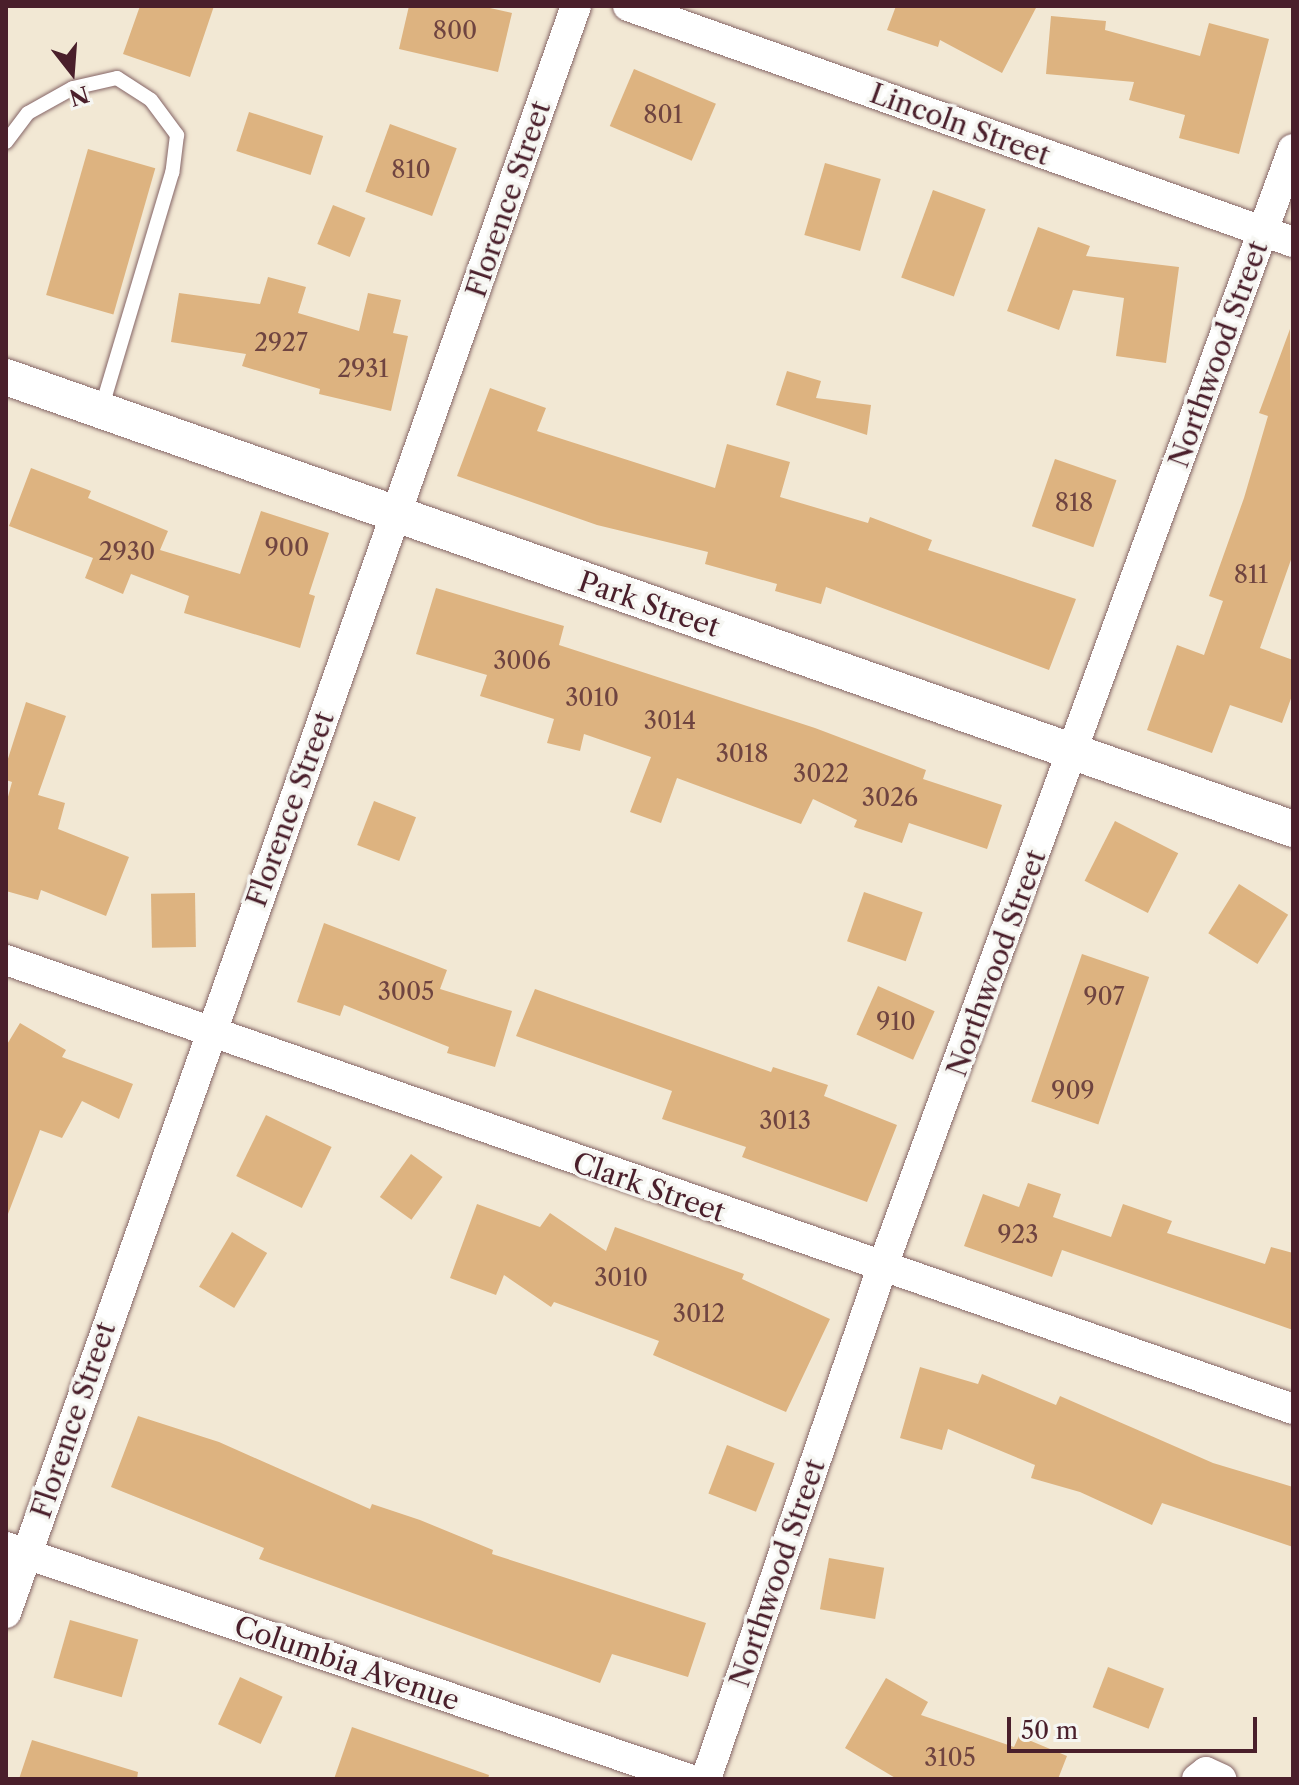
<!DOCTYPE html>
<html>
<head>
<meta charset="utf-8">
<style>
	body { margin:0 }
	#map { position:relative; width:1299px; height:1785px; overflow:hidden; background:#f2e8d4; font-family:"Libre Caslon Text",serif }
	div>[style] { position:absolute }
	.building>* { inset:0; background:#ddb380; transform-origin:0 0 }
	.roads { filter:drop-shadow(0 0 2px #856566) drop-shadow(0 0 2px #856566) }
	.service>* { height:14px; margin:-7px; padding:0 7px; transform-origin:7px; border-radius:7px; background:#fff }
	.minor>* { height:30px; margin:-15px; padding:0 15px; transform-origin:15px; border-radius:15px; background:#fff }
	.tertiary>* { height:36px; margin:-18px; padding:0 18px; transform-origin:18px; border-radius:18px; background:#fff }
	span { translate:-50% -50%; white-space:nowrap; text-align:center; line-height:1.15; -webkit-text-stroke:7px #f6f6f2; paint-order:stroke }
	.number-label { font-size:24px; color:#6f4440 }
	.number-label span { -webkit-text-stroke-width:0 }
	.street-label { font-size:28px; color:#4a1f2b }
	.frame { position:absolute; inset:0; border:8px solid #4a1f2b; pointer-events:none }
	.north { position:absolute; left:32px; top:32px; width:80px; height:80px; -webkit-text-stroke:6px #f6f6f2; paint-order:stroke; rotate:163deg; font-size:22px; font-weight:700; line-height:32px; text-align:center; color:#4a1f2b }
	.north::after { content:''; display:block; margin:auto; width:28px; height:36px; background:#4a1f2b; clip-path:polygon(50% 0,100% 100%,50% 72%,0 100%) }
	.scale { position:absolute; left:1007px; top:1717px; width:250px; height:36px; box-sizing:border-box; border:4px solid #4a1f2b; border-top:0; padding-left:10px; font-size:24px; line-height:28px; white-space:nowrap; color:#4a1f2b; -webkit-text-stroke:6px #f6f6f2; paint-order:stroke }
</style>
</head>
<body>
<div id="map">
	<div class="building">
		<i style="clip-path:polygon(140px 6px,214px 6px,190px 77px,123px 54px)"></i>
		<i style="clip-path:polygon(409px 6px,481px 6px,512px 13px,498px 72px,399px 49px)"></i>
		<i style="clip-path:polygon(896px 6px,1037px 6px,1002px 73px,940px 40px,938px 47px,887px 30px)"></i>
		<i style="clip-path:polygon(1051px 16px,1106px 21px,1105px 30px,1200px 56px,1209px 23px,1269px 39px,1239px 154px,1179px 138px,1185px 115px,1129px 100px,1134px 82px,1046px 74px)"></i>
		<i style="left:634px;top:69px;width:89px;height:62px;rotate:23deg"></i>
		<i style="left:249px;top:112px;width:78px;height:41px;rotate:18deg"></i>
		<i style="left:390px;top:124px;width:71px;height:72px;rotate:20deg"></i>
		<i style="left:88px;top:149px;width:70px;height:152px;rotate:16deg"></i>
		<i style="left:825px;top:163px;width:58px;height:75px;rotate:16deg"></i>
		<i style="left:933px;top:190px;width:56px;height:93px;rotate:20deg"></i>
		<i style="left:333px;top:205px;width:35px;height:42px;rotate:22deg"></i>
		<i style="clip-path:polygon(1038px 227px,1090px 246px,1086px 256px,1179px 267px,1166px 363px,1116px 356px,1124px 298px,1073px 290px,1059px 330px,1007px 311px)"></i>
		<i style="clip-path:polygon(268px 277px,306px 287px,298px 313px,359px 331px,368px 293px,401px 300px,393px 333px,408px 336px,391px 411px,319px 394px,320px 389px,242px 366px,246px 354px,171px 342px,179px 293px,260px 304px)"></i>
		<i style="clip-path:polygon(1290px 329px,1293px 554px,1260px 648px,1293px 660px,1293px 693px,1282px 723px,1230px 705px,1212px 753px,1147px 730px,1177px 645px,1204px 655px,1223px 601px,1209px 596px,1244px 498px,1268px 416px,1259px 413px)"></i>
		<i style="clip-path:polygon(787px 371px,821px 381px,816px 398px,871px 405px,867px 435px,776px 405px)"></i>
		<i style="clip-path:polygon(490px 388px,546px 408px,537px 431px,715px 488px,727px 444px,790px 462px,780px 497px,868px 523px,870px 517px,932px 540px,928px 550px,1076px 599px,1049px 670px,826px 587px,821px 604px,775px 591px,777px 584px,705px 564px,708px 552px,597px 525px,457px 476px)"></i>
		<i style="left:1055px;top:459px;width:65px;height:71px;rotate:19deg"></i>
		<i style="clip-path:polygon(31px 468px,91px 491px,88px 498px,168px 531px,160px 550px,240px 574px,261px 511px,329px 533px,309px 594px,315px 596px,300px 648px,184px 613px,189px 596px,131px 574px,123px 594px,85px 578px,93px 558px,9px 526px)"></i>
		<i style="clip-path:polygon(436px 588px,564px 626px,559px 645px,815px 728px,926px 770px,923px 779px,1002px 805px,987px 849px,909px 823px,902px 843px,854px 827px,857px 820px,813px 799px,801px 824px,677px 778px,661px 823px,630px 812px,651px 757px,584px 734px,580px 751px,547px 743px,554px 719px,480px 696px,487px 675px,416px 654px)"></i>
		<i style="clip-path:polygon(26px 702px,66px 716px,38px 795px,65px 803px,58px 829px,129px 857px,106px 916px,41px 890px,38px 900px,6px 891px,6px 804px,12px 782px,6px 780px,6px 765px)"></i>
		<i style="left:374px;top:801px;width:45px;height:47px;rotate:21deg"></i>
		<i style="left:1115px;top:821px;width:71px;height:67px;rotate:27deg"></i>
		<i style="left:1239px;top:884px;width:58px;height:58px;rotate:32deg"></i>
		<i style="left:864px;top:892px;width:62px;height:52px;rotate:19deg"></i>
		<i style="left:195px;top:893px;width:54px;height:44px;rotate:89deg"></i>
		<i style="clip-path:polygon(324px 923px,447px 970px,440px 989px,512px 1011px,495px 1067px,447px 1053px,449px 1047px,344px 1005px,340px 1016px,297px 1002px)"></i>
		<i style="left:1082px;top:954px;width:71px;height:156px;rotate:19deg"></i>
		<i style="left:878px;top:986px;width:62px;height:53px;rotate:24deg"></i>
		<i style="clip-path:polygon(535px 989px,771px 1072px,773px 1067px,828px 1085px,824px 1096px,897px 1125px,867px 1202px,742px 1157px,746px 1147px,662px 1119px,672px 1091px,516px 1036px)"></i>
		<i style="clip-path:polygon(20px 1023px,66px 1050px,62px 1057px,133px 1084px,119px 1119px,82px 1101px,62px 1138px,40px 1130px,8px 1214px,6px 1046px)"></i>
		<i style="left:266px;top:1115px;width:73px;height:68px;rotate:26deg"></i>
		<i style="left:411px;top:1154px;width:39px;height:53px;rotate:36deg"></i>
		<i style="clip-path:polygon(1028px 1183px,1061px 1194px,1053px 1217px,1111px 1237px,1123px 1204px,1172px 1221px,1167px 1233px,1265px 1264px,1271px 1247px,1293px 1253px,1293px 1330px,1062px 1250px,1052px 1277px,964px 1246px,983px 1194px,1019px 1207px)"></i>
		<i style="clip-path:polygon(477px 1204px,540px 1227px,550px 1213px,606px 1251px,615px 1227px,744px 1274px,742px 1279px,830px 1319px,786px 1412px,653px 1355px,659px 1341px,554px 1302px,551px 1307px,504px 1275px,496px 1295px,450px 1278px)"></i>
		<i style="left:232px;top:1232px;width:41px;height:64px;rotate:31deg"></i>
		<i style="clip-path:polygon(920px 1367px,978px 1384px,982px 1374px,1056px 1405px,1060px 1396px,1213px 1463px,1293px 1487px,1293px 1547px,1162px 1503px,1152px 1525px,1080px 1492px,1031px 1478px,1035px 1465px,948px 1429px,942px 1450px,900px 1438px)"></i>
		<i style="clip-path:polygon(138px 1416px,219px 1442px,370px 1509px,372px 1504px,420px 1520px,493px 1550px,492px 1554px,706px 1623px,688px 1677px,612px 1654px,600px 1683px,259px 1559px,264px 1548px,111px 1487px)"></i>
		<i style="left:727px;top:1445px;width:51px;height:52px;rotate:21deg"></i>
		<i style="left:829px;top:1558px;width:56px;height:52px;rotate:10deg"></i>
		<i style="left:70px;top:1620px;width:71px;height:60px;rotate:16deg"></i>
		<i style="left:1108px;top:1667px;width:60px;height:43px;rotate:21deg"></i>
		<i style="left:240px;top:1677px;width:47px;height:52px;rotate:25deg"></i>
		<i style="clip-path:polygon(886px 1678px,928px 1702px,921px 1715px,1014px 1747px,1019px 1736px,1067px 1756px,1058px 1779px,897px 1779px,845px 1748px)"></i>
		<i style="clip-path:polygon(352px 1727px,489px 1775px,488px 1779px,334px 1779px)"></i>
		<i style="clip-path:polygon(32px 1740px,138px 1772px,137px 1779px,19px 1779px)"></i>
	</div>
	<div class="roads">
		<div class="service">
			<i style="left:6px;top:142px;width:36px;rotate:-53deg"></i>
			<i style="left:28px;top:113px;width:51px;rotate:-29.1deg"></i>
			<i style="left:73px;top:88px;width:45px;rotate:-12.8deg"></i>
			<i style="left:117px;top:78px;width:40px;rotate:32.9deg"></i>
			<i style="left:151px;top:100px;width:44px;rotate:53.4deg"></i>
			<i style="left:177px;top:135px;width:38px;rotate:97deg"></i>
			<i style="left:172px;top:173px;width:247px;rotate:106.7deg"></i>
		</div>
		<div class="minor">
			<i style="left:628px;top:6px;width:706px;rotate:19.54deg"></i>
			<i style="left:6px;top:960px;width:1363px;rotate:19.23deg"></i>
			<i style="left:6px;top:1547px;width:721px;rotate:18.76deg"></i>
			<i style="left:6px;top:1613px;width:1705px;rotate:-70.47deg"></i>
			<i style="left:706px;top:1779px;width:540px;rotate:-71deg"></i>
			<i style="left:882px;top:1268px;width:1192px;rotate:-69.83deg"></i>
			<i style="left:1197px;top:1779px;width:11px;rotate:-38deg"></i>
			<i style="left:1206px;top:1772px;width:17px;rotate:25deg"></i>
		</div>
		<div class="tertiary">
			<i style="left:6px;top:377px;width:1364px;rotate:19.35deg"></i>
		</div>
	</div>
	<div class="number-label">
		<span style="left:455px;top:31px">800</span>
		<span style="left:663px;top:115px">801</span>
		<span style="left:411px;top:170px">810</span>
		<span style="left:281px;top:343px">2927</span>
		<span style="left:363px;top:369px">2931</span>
		<span style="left:1074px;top:503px">818</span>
		<span style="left:287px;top:548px">900</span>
		<span style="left:127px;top:552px">2930</span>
		<span style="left:1251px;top:575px">811</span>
		<span style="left:522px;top:661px">3006</span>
		<span style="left:592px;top:698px">3010</span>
		<span style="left:670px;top:721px">3014</span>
		<span style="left:742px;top:754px">3018</span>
		<span style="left:821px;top:774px">3022</span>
		<span style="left:890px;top:798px">3026</span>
		<span style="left:406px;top:992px">3005</span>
		<span style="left:1104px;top:997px">907</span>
		<span style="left:896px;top:1022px">910</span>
		<span style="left:1073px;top:1091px">909</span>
		<span style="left:785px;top:1121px">3013</span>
		<span style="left:1018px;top:1235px">923</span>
		<span style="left:621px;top:1278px">3010</span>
		<span style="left:699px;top:1314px">3012</span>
		<span style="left:950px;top:1758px">3105</span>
	</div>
	<div class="street-label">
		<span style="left:960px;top:124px;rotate:20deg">Lincoln Street</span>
		<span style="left:508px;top:199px;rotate:-71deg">Florence Street</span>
		<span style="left:1218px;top:354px;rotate:-70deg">Northwood Street</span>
		<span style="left:649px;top:604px;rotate:19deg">Park Street</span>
		<span style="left:290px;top:809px;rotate:-70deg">Florence Street</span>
		<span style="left:996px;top:963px;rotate:-70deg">Northwood Street</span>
		<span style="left:649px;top:1187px;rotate:19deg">Clark Street</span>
		<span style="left:73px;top:1420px;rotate:-71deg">Florence Street</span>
		<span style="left:777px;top:1573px;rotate:-71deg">Northwood Street</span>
		<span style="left:347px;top:1663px;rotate:19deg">Columbia Avenue</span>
	</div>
	<div class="frame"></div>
	<div class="north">N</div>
	<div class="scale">50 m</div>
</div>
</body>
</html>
